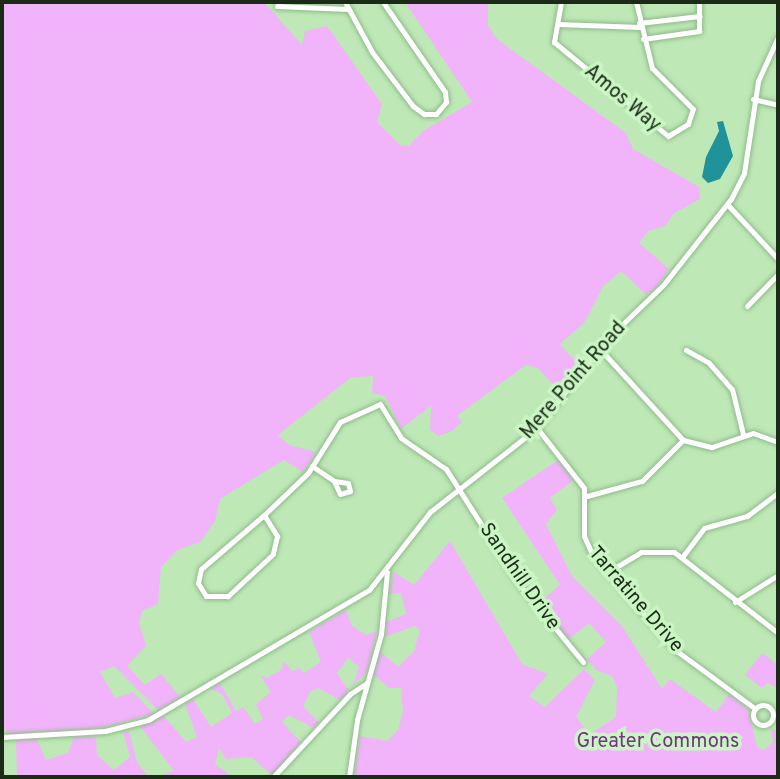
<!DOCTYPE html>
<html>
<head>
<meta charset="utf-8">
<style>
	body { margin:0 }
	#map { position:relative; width:780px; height:779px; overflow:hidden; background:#bee9b7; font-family:Overpass,sans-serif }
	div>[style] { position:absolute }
	.green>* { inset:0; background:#f1b4fb }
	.water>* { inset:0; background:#20929a }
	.roads { filter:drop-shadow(0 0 2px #90ba8a) drop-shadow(0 0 2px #90ba8a) }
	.minor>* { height:5px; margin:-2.5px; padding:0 2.5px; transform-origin:2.5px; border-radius:2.5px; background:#fff }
	.minor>.ring { margin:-2.5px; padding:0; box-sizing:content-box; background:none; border:5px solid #fff; border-radius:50% }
	span { translate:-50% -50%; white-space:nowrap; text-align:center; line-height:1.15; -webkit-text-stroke:7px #caf6c4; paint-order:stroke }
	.street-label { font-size:20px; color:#1b2b18 }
	.park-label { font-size:20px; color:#793085 }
	.frame { position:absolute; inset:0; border:4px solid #1b2b18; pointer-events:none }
</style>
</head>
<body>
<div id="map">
	<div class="green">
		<i style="clip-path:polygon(2px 2px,264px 2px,302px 45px,305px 31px,327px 26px,382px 104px,377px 122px,401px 146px,409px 146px,423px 131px,472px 102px,405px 2px,488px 2px,488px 26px,497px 39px,626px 133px,633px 149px,699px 187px,700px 199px,673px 214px,665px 226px,648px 231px,639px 243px,669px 269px,657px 287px,646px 295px,621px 271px,603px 287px,584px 323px,560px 344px,579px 365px,560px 392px,538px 368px,526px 365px,457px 416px,462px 422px,452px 431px,438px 436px,430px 430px,431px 406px,401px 429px,385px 396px,372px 393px,373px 376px,350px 378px,278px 435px,289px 445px,316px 452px,303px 472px,284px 460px,220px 499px,215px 521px,200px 542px,178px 550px,161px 567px,158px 604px,142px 611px,139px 623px,146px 646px,127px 666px,145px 685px,161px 674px,181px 698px,158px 710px,114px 666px,100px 672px,115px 698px,133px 692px,154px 714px,101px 728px,8px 734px,2px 724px)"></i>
		<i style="clip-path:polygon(558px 460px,574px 480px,550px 498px,557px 510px,546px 524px,572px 576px,622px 626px,662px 689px,670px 679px,716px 712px,729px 694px,748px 709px,757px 747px,764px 750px,773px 742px,771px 729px,778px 729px,778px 777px,354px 777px,360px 736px,387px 741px,398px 730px,403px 712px,401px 688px,389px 688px,373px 674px,380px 651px,398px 667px,414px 651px,420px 630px,415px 626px,384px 637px,386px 622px,406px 614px,401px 593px,389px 594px,394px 572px,414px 585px,450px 541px,522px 664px,548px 674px,529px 696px,545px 707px,584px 669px,595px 680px,576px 717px,590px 734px,616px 717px,617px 687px,612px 676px,596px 670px,587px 659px,606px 642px,589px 623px,569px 639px,540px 602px,560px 585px,502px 498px)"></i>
		<i style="clip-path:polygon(346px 610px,352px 626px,366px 635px,377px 631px,367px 672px,353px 685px,359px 667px,348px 658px,337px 673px,349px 690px,340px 700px,318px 688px,311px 691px,303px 706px,319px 723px,314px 728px,289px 715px,282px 722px,301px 742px,272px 775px,251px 757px,226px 759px,219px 748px,215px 764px,232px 777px,157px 777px,174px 771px,140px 726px,163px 715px,186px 742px,197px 737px,185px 704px,193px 699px,211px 727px,232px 713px,222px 694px,210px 688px,220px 683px,236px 711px,243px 707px,255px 724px,263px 719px,256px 704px,271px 692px,260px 675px,267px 678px,281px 670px,284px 661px,292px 671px,300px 668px,304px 673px,321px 662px,309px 632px)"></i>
		<i style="clip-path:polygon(762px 653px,778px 665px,778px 689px,768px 683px,762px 688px,745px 675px)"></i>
		<i style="clip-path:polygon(123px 731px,129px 731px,137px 762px,148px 777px,17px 777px,16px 740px,36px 737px,46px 760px,68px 753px,74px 736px,96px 737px,97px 755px,114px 770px,130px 757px)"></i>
	</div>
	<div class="water">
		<i style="clip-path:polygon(723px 121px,733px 156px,720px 179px,708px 183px,702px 177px,706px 157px,719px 131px,717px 122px)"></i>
	</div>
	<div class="roads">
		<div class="minor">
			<i style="left:345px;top:2px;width:57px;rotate:61.6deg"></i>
			<i style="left:372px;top:52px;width:68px;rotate:52.8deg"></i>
			<i style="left:413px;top:106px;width:14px;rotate:36deg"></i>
			<i style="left:424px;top:114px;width:12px"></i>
			<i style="left:436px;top:114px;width:16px;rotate:-50deg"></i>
			<i style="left:446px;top:102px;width:10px;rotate:-96deg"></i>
			<i style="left:445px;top:92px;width:109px;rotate:-124.6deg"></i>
			<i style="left:561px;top:2px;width:41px;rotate:99.9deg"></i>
			<i style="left:554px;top:42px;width:148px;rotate:39.5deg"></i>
			<i style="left:668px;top:136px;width:23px;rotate:-31deg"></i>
			<i style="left:688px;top:124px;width:16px;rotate:-72deg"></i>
			<i style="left:693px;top:109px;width:58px;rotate:-135deg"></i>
			<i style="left:652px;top:68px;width:68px;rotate:-103.6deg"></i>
			<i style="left:277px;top:6px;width:71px;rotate:2.4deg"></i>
			<i style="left:639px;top:23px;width:61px;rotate:-6.5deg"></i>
			<i style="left:558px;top:24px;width:82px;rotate:2.1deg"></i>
			<i style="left:643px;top:39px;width:57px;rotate:-8.1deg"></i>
			<i style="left:699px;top:31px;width:29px;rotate:-90deg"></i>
			<i style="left:753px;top:99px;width:26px;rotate:13deg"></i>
			<i style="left:727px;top:204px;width:75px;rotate:47.2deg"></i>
			<i style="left:747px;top:306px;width:45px;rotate:-45.9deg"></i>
			<i style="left:599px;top:348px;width:125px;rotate:47.6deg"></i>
			<i style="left:683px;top:440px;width:30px;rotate:14deg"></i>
			<i style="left:712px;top:447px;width:43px;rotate:-18.9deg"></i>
			<i style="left:753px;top:433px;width:27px;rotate:20deg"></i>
			<i style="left:686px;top:350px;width:26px;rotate:29deg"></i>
			<i style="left:709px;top:363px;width:35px;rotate:49deg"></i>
			<i style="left:732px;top:389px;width:46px;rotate:76.3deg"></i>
			<i style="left:537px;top:428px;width:76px;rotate:51.9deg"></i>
			<i style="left:584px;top:488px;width:48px;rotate:90deg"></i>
			<i style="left:584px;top:536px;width:20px;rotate:66deg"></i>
			<i style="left:592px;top:554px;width:125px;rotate:49.2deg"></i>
			<i style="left:674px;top:649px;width:98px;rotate:36.3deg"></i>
			<i style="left:312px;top:466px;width:27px;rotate:34deg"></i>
			<i style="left:334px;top:481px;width:14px;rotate:8deg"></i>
			<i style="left:348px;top:483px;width:8px;rotate:76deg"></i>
			<i style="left:350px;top:491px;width:10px;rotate:163deg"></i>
			<i style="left:340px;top:494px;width:14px;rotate:-115deg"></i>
			<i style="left:587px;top:496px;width:57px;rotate:-15.3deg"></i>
			<i style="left:642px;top:481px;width:58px;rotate:-45deg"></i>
			<i style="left:264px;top:515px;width:61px;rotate:-43.7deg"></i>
			<i style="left:308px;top:473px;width:60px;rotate:-57.9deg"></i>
			<i style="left:340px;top:422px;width:44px;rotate:-24.2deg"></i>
			<i style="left:380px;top:404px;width:40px;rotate:58deg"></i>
			<i style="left:401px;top:438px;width:55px;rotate:34.6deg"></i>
			<i style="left:446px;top:469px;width:136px;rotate:57.6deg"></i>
			<i style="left:519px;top:584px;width:101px;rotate:50.6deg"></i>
			<i style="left:264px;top:515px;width:25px;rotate:58deg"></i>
			<i style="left:277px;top:536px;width:18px;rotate:103deg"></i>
			<i style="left:273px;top:554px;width:62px;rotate:137deg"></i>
			<i style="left:228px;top:596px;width:22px;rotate:180deg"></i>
			<i style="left:206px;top:596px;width:15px;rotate:-122deg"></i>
			<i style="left:198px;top:583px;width:14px;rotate:-78deg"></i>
			<i style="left:201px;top:569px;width:83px;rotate:-40.6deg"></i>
			<i style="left:683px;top:556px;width:35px;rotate:-53deg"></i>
			<i style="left:704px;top:528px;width:45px;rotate:-15.6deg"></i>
			<i style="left:747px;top:516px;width:39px;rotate:-37deg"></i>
			<i style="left:608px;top:572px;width:39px;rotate:-31deg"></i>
			<i style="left:641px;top:552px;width:33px"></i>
			<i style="left:674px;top:552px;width:132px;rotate:37.9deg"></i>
			<i style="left:735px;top:602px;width:51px;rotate:-32.1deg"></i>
			<i class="ring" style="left:753px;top:705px;width:15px;height:15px"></i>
			<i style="left:2px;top:737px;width:103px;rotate:-3.3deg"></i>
			<i style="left:105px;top:731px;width:44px;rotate:-14.3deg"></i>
			<i style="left:148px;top:720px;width:256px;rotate:-30.5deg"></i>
			<i style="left:369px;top:590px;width:99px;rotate:-52deg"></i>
			<i style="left:430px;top:512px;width:136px;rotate:-38.1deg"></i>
			<i style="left:537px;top:428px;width:108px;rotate:-52.2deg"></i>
			<i style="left:603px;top:343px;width:85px;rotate:-44deg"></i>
			<i style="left:664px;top:284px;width:108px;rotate:-51.8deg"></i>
			<i style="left:731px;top:199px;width:29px;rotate:-63deg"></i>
			<i style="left:744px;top:173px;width:93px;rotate:-81.3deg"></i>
			<i style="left:758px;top:81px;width:48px;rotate:-65.6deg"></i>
			<i style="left:273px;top:777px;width:113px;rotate:-47.1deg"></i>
			<i style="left:350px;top:694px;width:20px;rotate:-33deg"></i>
			<i style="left:349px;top:777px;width:58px;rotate:-82deg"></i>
			<i style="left:357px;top:720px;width:89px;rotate:-74.4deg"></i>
			<i style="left:381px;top:634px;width:62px;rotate:-84.5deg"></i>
		</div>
	</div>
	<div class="street-label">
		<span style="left:622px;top:99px;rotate:40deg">Amos Way</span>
		<span style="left:574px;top:381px;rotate:-49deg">Mere Point Road</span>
		<span style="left:519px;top:577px;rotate:55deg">Sandhill Drive</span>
		<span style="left:635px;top:600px;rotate:49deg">Tarratine Drive</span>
	</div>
	<div class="park-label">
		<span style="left:658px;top:742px">Greater Commons</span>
	</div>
	<div class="frame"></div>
</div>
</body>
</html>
